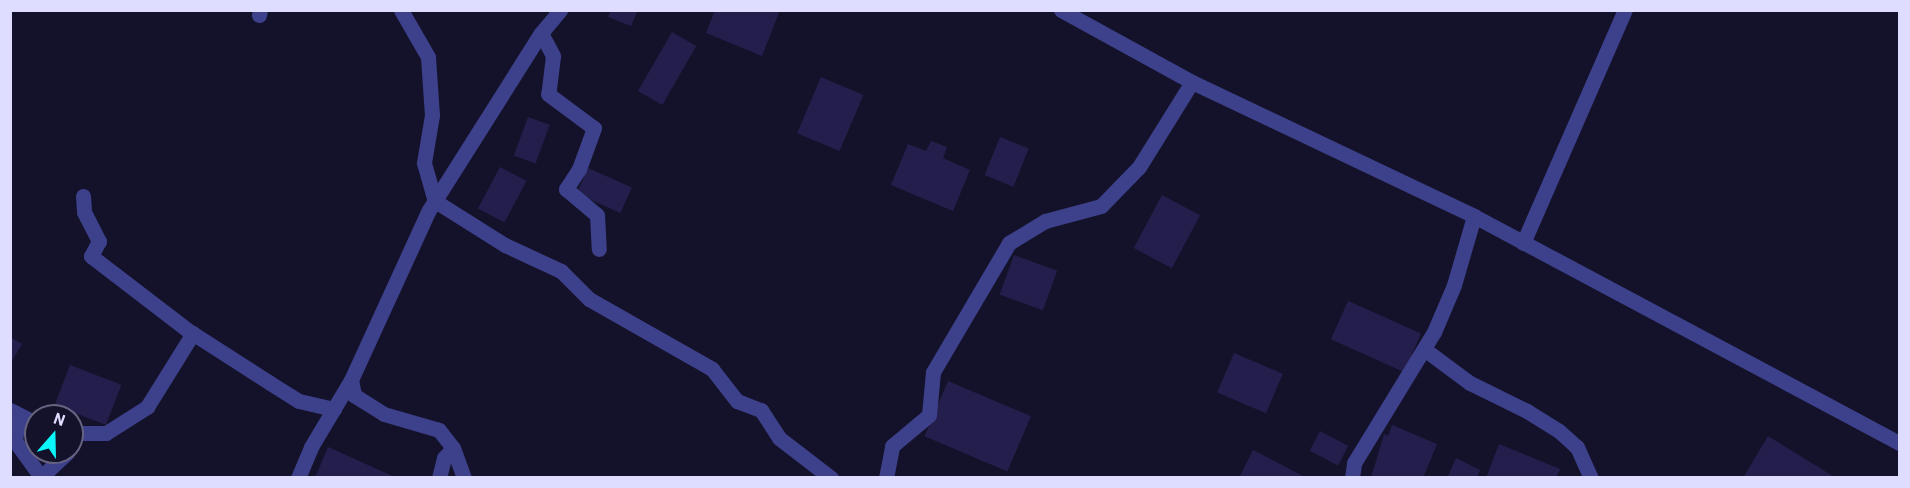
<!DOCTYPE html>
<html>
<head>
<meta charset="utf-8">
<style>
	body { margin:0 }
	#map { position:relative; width:1910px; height:488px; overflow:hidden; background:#14122b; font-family:Barlow,sans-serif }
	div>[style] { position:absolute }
	.building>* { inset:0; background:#241e4c; transform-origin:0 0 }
	.minor>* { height:15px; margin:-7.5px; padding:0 7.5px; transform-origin:7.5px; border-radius:7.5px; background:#3d408a }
	.tertiary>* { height:15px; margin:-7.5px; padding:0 7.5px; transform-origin:7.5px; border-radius:7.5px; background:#3d408a }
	span { translate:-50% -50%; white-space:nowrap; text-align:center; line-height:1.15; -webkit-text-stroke:6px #14122b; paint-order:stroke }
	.frame { position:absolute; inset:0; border:12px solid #dedcff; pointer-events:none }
	.north { position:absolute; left:24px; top:404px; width:60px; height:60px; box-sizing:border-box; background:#14122b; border:2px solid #656380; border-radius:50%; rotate:20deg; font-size:16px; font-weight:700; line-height:24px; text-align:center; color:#dedcff }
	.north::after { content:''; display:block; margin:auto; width:21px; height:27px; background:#0bf5fc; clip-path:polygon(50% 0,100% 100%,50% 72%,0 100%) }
</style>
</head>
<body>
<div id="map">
	<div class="building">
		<i style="clip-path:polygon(611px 10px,638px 10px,631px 26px,608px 17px)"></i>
		<i style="clip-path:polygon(715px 10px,780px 10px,762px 56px,706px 33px)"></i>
		<i style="left:672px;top:32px;width:28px;height:68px;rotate:30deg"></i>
		<i style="left:821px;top:77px;width:46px;height:61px;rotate:23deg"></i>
		<i style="left:528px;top:117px;width:23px;height:41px;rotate:20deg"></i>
		<i style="left:1000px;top:137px;width:31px;height:41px;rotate:22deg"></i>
		<i style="clip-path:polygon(931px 141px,947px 147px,943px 158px,970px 170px,953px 211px,891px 185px,908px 144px,926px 151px)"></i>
		<i style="left:500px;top:167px;width:30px;height:47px;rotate:28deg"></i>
		<i style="left:588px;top:168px;width:48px;height:28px;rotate:24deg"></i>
		<i style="left:1162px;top:195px;width:43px;height:60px;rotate:28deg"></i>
		<i style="left:1014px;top:255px;width:46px;height:42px;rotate:20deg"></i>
		<i style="left:1348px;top:301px;width:80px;height:42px;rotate:24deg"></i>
		<i style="clip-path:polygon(10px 337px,22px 344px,10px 364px)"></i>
		<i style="left:1234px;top:353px;width:53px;height:43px;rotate:23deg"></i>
		<i style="left:70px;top:365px;width:55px;height:43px;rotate:21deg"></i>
		<i style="left:948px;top:381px;width:90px;height:60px;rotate:23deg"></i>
		<i style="clip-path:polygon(1392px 425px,1437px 444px,1423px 478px,1371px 478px,1384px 434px,1388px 436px)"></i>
		<i style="left:1320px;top:431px;width:32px;height:22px;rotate:28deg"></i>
		<i style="clip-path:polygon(1768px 436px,1836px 478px,1743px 478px)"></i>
		<i style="clip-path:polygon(1499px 444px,1560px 469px,1556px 478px,1486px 478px)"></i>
		<i style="clip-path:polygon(328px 447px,397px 478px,315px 478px)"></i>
		<i style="clip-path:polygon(1253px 450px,1307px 478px,1239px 478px)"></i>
		<i style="clip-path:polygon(1456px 458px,1480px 470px,1477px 478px,1447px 478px)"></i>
	</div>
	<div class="minor">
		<i style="left:401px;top:10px;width:54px;rotate:60.1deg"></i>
		<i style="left:428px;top:57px;width:58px;rotate:86.1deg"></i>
		<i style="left:432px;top:115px;width:49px;rotate:99.5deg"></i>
		<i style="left:424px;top:163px;width:40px;rotate:74deg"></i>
		<i style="left:435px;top:201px;width:83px;rotate:32.2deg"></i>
		<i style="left:505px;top:245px;width:62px;rotate:24.9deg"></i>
		<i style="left:561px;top:271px;width:40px;rotate:45deg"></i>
		<i style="left:589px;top:299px;width:142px;rotate:29.6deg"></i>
		<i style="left:712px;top:369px;width:41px;rotate:52deg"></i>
		<i style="left:737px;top:401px;width:26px;rotate:21deg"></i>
		<i style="left:761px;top:410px;width:33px;rotate:57deg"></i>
		<i style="left:779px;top:438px;width:66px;rotate:37.6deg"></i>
		<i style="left:259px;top:15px;width:5px;rotate:-79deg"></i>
		<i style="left:541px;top:33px;width:26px;rotate:62deg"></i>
		<i style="left:553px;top:56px;width:38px;rotate:97deg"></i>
		<i style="left:548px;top:94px;width:57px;rotate:36.5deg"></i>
		<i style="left:594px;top:128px;width:44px;rotate:110.1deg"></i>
		<i style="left:579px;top:169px;width:24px;rotate:123deg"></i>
		<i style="left:566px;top:189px;width:40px;rotate:40deg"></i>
		<i style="left:597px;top:215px;width:34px;rotate:87deg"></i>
		<i style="left:83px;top:196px;width:16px;rotate:86deg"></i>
		<i style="left:84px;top:212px;width:33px;rotate:63deg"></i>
		<i style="left:99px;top:241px;width:17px;rotate:118deg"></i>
		<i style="left:91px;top:256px;width:120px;rotate:37.5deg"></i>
		<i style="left:186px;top:329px;width:100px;rotate:32.7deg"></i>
		<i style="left:270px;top:383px;width:34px;rotate:32deg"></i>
		<i style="left:299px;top:401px;width:36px;rotate:13deg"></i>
		<i style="left:1523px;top:243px;width:254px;rotate:-66.4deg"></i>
		<i style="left:1424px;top:349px;width:57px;rotate:36.5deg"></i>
		<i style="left:1470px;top:383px;width:64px;rotate:26.2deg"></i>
		<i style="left:1527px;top:411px;width:38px;rotate:32deg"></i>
		<i style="left:1559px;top:431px;width:24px;rotate:42deg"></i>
		<i style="left:1577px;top:447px;width:34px;rotate:66deg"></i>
		<i style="left:10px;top:410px;width:29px;rotate:27deg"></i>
		<i style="left:19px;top:415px;width:26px;rotate:99deg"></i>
		<i style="left:15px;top:441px;width:44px;rotate:54.2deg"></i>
		<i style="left:41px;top:477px;width:37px;rotate:-43deg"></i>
		<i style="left:72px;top:433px;width:34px"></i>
		<i style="left:106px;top:433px;width:49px;rotate:-32.4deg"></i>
		<i style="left:147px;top:407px;width:87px;rotate:-58.1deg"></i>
		<i style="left:298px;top:478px;width:34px;rotate:-67deg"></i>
		<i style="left:311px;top:447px;width:78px;rotate:-59.2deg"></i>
		<i style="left:439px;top:478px;width:21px;rotate:-76deg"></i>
		<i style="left:444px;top:458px;width:13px;rotate:-48deg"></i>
		<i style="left:464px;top:478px;width:32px;rotate:-110deg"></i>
		<i style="left:453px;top:448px;width:23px;rotate:-128deg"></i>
		<i style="left:439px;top:430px;width:57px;rotate:-163.8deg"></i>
		<i style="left:384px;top:414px;width:36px;rotate:-148deg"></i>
		<i style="left:354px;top:395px;width:15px;rotate:-101deg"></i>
		<i style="left:351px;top:380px;width:187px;rotate:-65.4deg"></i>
		<i style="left:429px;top:210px;width:209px;rotate:-57.7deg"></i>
		<i style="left:541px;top:33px;width:30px;rotate:-50deg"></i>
		<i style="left:886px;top:478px;width:33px;rotate:-79deg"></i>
		<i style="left:892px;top:446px;width:48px;rotate:-40deg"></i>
		<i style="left:929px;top:415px;width:43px;rotate:-84.7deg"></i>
		<i style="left:933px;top:372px;width:150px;rotate:-59.5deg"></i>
		<i style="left:1009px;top:243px;width:42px;rotate:-31.4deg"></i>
		<i style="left:1045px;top:221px;width:58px;rotate:-15deg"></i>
		<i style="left:1101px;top:206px;width:54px;rotate:-45.7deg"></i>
		<i style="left:1139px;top:167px;width:100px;rotate:-58.1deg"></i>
		<i style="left:1352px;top:478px;width:15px;rotate:-82deg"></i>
		<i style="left:1354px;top:463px;width:153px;rotate:-58.6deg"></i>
		<i style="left:1434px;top:332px;width:51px;rotate:-66.9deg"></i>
		<i style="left:1454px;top:285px;width:72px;rotate:-73.8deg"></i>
	</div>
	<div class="tertiary">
		<i style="left:1061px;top:10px;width:149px;rotate:28.8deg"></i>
		<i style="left:1192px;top:82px;width:312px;rotate:25.4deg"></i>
		<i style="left:1474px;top:216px;width:483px;rotate:28.1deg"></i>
	</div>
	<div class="frame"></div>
	<div class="north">N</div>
</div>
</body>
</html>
